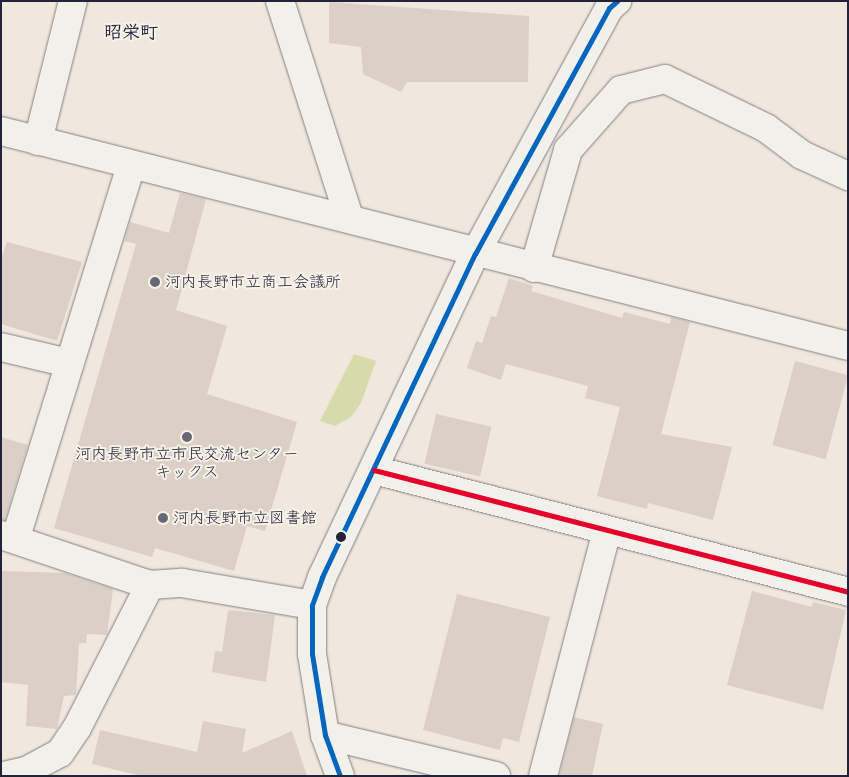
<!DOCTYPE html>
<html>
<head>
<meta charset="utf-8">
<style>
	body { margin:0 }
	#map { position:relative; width:849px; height:777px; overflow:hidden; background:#f0e7dd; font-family:Pangolin,"Klee One",sans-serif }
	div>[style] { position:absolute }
	.green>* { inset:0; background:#d7dbac }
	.building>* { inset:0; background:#dbcfc6; transform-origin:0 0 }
	.roads { filter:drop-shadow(0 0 1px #837f80) drop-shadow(0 0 1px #837f80) }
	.street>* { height:28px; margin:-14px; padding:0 14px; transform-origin:14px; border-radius:14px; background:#f2f0eb }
	.secondary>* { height:28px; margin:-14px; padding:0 14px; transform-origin:14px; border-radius:14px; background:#f2f0eb }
	.bus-1>* { height:5px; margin:-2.5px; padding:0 2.5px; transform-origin:2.5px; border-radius:2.5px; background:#0065bd }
	.bus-2>* { height:5px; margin:-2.5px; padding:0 2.5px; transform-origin:2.5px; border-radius:2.5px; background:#e4002b }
	.dots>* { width:14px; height:14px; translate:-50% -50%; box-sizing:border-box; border:2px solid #f7f3e8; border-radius:50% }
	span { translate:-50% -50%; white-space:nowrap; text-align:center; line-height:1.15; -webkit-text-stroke:4px #f7f3e8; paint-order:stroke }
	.poi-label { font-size:16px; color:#22223b }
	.left { translate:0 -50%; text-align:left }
	.neighbourhood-label { font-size:18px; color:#22223b; font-weight:700 }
	.frame { position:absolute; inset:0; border:2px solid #22223b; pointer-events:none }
</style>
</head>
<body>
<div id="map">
	<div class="green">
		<i style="clip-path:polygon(354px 354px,376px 361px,361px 403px,351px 417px,335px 426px,320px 421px)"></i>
	</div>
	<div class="building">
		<i style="clip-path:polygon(329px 2px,529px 16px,528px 82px,407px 82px,401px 92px,363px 74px,361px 47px,329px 43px)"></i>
		<i style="clip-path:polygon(180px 193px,206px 199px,176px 310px,227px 326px,207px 394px,297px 422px,265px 531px,247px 526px,234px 571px,155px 548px,152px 557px,54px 528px,136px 244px,124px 241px,130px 222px,169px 233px)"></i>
		<i style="clip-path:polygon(7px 242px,82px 262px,57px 341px,1px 324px,1px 259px)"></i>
		<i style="clip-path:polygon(509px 278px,533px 286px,531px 291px,622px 318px,624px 312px,670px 324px,671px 317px,690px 322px,661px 434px,732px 447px,713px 520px,648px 503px,647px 509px,597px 496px,620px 407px,585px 398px,588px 386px,506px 364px,501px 380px,467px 368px,476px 341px,482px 343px,491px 316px,496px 317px)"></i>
		<i style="left:795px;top:361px;width:55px;height:87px;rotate:15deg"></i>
		<i style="left:436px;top:414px;width:57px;height:51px;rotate:13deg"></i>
		<i style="clip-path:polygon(1px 437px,28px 445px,5px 520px,1px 520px)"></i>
		<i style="clip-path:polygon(1px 571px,65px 573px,113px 589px,107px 635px,87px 634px,86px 643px,79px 643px,76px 695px,64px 696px,57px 729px,26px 726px,28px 685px,1px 682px)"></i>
		<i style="clip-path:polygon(752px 591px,812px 607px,813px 602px,846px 610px,823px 710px,727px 685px)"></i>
		<i style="clip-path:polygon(457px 594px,550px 617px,519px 742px,503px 738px,500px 750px,423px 730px)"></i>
		<i style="clip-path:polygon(228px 610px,275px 615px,266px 682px,212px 672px,215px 651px,222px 652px)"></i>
		<i style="clip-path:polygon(574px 717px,603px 724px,592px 776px,559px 776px)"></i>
		<i style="clip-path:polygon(203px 721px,246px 729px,242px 753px,292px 731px,307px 776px,142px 776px,92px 764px,100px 730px,197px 752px)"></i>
	</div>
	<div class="roads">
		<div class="street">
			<i style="left:280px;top:1px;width:227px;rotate:72.3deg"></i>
			<i style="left:534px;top:268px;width:123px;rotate:-73.9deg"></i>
			<i style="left:568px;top:150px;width:80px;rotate:-48.5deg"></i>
			<i style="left:621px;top:90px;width:45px;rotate:-14deg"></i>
			<i style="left:665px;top:79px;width:112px;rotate:25.9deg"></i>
			<i style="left:766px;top:128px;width:45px;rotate:36.9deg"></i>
			<i style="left:802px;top:155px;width:51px;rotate:24.5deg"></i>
			<i style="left:16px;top:537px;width:389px;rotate:-72.8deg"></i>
			<i style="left:4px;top:776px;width:23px;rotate:-13deg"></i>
			<i style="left:26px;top:771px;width:38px;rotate:-28deg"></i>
			<i style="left:60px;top:753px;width:30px;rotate:-56deg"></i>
			<i style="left:77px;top:728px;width:161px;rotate:-63deg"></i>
		</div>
		<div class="secondary">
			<i style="left:1px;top:131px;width:874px;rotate:14.24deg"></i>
			<i style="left:38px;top:141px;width:144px;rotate:-76deg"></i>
			<i style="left:1px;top:347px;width:69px;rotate:13.4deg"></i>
			<i style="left:374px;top:470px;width:489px;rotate:14.4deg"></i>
			<i style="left:1px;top:535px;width:157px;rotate:18.6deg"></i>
			<i style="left:150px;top:585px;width:32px;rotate:-4deg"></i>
			<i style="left:182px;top:583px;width:132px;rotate:9.6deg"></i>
			<i style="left:325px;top:735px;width:176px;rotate:13.5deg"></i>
			<i style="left:340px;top:776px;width:44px;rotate:-110.1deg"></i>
			<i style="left:325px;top:735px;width:82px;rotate:-99.1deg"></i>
			<i style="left:312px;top:654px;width:49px;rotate:-90deg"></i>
			<i style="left:312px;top:605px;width:30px;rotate:-70deg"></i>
			<i style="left:322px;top:577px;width:357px;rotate:-64.7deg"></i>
			<i style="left:475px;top:254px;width:280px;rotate:-61.4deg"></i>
			<i style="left:609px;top:8px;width:11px;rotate:-41deg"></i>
			<i style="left:543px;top:776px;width:254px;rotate:-75.4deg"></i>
		</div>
	</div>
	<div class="bus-1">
		<i style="left:340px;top:776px;width:44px;rotate:-110.1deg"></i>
		<i style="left:325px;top:735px;width:82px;rotate:-99.1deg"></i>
		<i style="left:312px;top:654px;width:49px;rotate:-90deg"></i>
		<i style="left:312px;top:605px;width:30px;rotate:-70deg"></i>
		<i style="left:322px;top:577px;width:357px;rotate:-64.7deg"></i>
		<i style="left:475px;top:254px;width:280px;rotate:-61.4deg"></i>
		<i style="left:609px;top:8px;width:11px;rotate:-41deg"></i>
	</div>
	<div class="bus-2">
		<i style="left:374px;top:470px;width:489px;rotate:14.4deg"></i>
	</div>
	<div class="dots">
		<i style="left:155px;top:282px;background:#6a6774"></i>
		<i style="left:187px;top:437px;background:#6a6774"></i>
		<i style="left:163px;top:518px;background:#6a6774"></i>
		<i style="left:341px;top:537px;background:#22223b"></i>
	</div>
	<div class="poi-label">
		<span class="left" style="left:165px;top:282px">河内長野市立商工会議所</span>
		<span style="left:187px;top:463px">河内長野市立市民交流センター<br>キックス</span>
		<span class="left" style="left:173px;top:518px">河内長野市立図書館</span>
	</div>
	<div class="neighbourhood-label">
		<span style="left:131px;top:33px">昭栄町</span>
	</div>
	<div class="frame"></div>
</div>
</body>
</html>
